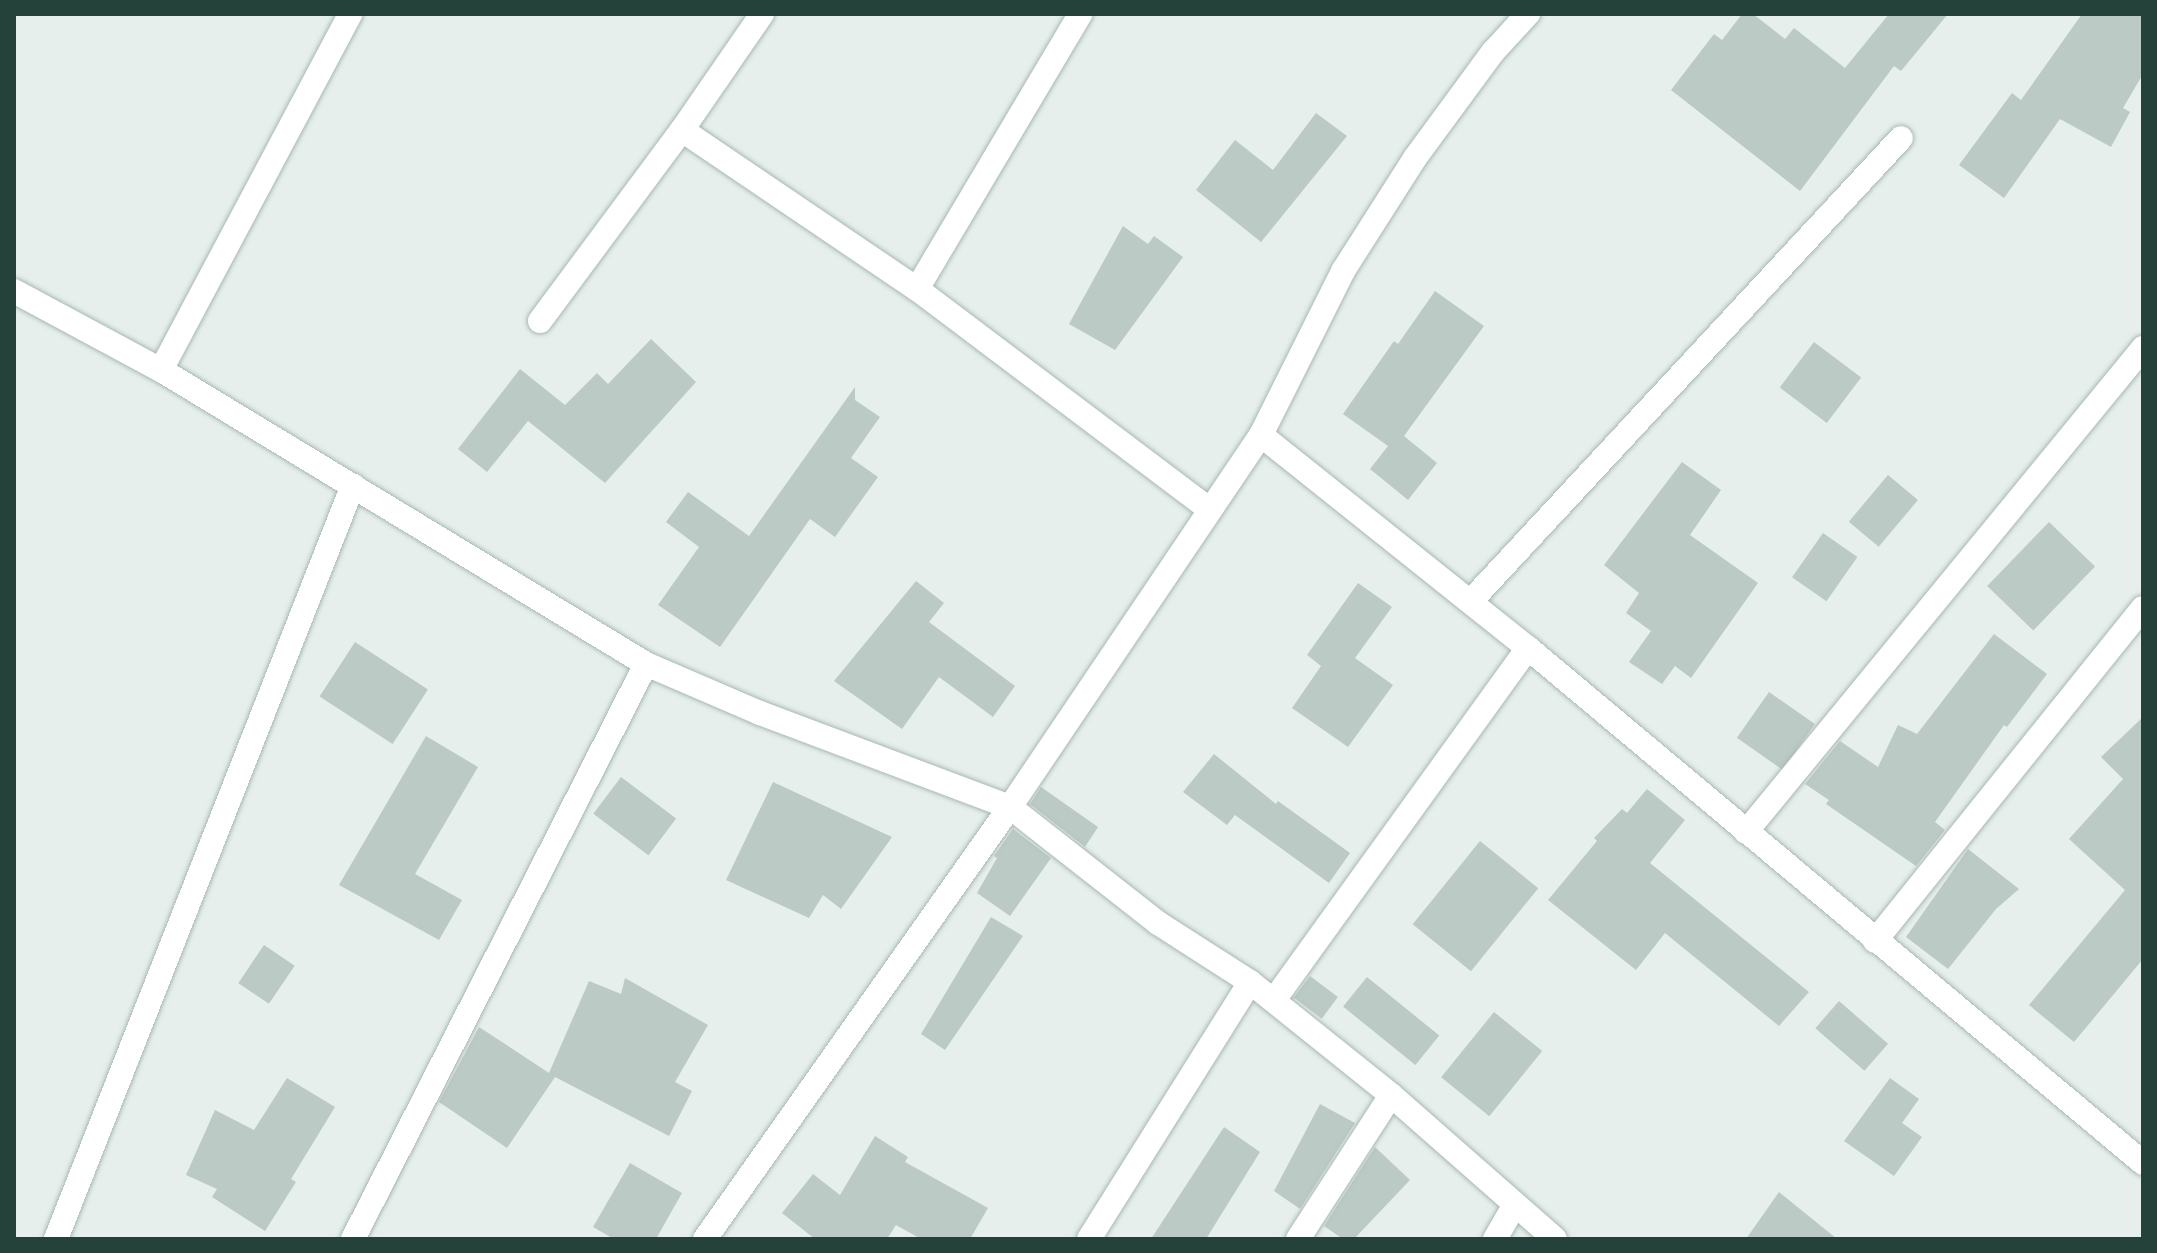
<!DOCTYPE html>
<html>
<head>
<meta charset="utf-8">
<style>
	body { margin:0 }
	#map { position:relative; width:2157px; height:1253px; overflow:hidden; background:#e6efeb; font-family:"Golos Text",sans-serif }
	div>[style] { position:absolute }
	.building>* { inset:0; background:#bbcac4; transform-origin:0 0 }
	.roads { filter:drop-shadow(0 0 2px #a8b8b2) drop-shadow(0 0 2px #a8b8b2) }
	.minor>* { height:24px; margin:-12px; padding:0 12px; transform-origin:12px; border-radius:12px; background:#fff }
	span { translate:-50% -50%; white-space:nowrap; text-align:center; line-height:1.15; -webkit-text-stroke:6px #f7fbf9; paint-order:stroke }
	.frame { position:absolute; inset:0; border:16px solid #24423a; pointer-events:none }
</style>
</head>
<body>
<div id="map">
	<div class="building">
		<i style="clip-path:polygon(1742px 14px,1753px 14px,1785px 39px,1794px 28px,1845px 68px,1889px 14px,1948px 14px,1901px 71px,1894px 66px,1800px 191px,1671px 90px,1714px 34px,1722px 40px)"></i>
		<i style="clip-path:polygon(2082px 14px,2143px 14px,2143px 74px,2123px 108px,2130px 112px,2111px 147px,2060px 119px,2004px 198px,1959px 165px,2012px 93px,2021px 100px)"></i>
		<i style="clip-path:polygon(1316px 113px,1347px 136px,1261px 242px,1196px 190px,1235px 140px,1273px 170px)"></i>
		<i style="clip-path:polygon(1123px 226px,1148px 244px,1154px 236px,1183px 257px,1115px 350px,1069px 324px)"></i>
		<i style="clip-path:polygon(1435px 291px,1484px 326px,1404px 436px,1437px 463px,1408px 500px,1370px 469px,1388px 446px,1343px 414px,1394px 341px,1398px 344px)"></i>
		<i style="clip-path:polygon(651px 339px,696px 382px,605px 483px,528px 421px,487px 472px,458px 449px,520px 369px,565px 405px,597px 373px,608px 384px)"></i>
		<i style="left:1814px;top:342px;width:59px;height:57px;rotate:37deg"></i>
		<i style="clip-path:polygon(855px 387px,855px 400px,880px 417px,851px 458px,878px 477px,835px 537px,810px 519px,720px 647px,658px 605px,699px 547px,666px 522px,688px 492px,749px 536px)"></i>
		<i style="clip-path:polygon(1682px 462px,1721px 490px,1690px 535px,1758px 583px,1691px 678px,1675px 666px,1662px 684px,1629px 662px,1651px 631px,1626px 613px,1639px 593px,1604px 565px)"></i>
		<i style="left:1888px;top:475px;width:39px;height:61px;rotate:40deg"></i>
		<i style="left:2049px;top:522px;width:64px;height:89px;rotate:44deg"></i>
		<i style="left:1823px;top:533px;width:42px;height:54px;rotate:35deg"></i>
		<i style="clip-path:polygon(916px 581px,944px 603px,929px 622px,1015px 686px,993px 717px,939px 677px,902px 729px,834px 681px)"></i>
		<i style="clip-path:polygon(1358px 583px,1392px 607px,1355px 658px,1393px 685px,1348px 747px,1292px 708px,1321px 666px,1307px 655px)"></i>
		<i style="clip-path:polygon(1994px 634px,2047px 674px,2007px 727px,2004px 725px,1935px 822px,1945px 830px,1916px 866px,1826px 804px,1829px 800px,1805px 784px,1840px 741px,1878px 767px,1898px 725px,1917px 734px)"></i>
		<i style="left:355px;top:642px;width:87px;height:65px;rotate:33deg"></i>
		<i style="left:1769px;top:692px;width:56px;height:56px;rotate:35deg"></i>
		<i style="clip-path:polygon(2143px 717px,2143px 959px,2074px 1042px,2029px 1005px,2125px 890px,2069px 839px,2123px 779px,2101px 757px)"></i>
		<i style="clip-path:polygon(426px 736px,478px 767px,415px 874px,462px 900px,439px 940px,339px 885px)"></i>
		<i style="clip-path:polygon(1214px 754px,1276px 804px,1278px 801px,1350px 853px,1329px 883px,1235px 815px,1227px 825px,1183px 792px)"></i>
		<i style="left:621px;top:777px;width:69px;height:46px;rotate:37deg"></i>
		<i style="clip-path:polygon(773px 782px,892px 837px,841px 909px,823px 895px,809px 918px,726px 880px)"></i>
		<i style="clip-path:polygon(1041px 787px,1098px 827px,1085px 847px,1030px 804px)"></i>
		<i style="clip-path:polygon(1647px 789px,1685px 820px,1650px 863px,1809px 992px,1779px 1026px,1665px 933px,1636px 970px,1548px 900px,1597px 841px,1594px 838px,1622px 809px,1627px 813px)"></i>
		<i style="clip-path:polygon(1013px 829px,1051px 858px,1010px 916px,977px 893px,997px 858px,994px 856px)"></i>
		<i style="left:1480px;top:841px;width:75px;height:107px;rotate:39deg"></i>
		<i style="clip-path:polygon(1968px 849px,2019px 889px,1996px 909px,1948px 969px,1906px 937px)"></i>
		<i style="clip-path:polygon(991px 917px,1023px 936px,945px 1050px,921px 1034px)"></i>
		<i style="left:264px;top:945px;width:37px;height:46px;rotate:34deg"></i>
		<i style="left:1310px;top:976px;width:35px;height:27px;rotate:37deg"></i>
		<i style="left:1367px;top:977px;width:93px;height:38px;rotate:39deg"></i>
		<i style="clip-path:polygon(625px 978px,708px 1025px,675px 1082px,692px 1091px,669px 1136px,555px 1077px,507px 1148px,439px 1102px,479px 1027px,549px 1073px,589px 981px,621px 994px)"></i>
		<i style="left:1839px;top:1001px;width:65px;height:36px;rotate:41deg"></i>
		<i style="left:1494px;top:1012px;width:62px;height:84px;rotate:39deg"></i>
		<i style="clip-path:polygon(287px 1078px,335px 1107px,291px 1179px,296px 1182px,265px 1231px,212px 1197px,217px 1189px,186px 1175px,215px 1110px,254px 1130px)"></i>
		<i style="clip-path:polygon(1890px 1078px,1919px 1099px,1902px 1123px,1922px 1137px,1894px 1176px,1844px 1141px)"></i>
		<i style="clip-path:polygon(1320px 1104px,1355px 1123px,1300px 1209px,1274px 1191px)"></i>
		<i style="clip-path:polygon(1224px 1127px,1260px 1152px,1206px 1239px,1151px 1239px)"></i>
		<i style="clip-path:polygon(875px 1136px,908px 1157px,905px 1162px,988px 1208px,970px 1239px,921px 1239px,896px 1225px,887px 1239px,815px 1239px,782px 1213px,813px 1174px,840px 1195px)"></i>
		<i style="clip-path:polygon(1375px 1147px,1410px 1180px,1354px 1239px,1343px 1239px,1324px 1226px)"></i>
		<i style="clip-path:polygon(630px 1163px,682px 1193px,656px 1239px,614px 1239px,593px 1227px)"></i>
		<i style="clip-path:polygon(1779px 1192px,1837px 1239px,1746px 1239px)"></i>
	</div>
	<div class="roads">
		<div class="minor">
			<i style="left:682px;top:130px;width:284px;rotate:34.1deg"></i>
			<i style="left:917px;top:289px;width:366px;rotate:37deg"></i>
			<i style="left:917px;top:289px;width:320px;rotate:-59.3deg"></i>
			<i style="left:14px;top:291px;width:167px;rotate:28.3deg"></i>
			<i style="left:161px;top:370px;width:567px;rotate:31.22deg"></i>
			<i style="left:646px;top:664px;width:124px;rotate:23.3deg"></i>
			<i style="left:760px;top:713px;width:267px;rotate:20.6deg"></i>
			<i style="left:1010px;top:807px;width:188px;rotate:38.1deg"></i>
			<i style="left:1158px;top:923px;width:109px;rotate:32.7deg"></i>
			<i style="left:1250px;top:982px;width:181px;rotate:38.7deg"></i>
			<i style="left:1391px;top:1095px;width:218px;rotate:41.3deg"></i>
			<i style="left:540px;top:321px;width:238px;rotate:-53.4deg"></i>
			<i style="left:682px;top:130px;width:141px;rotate:-55.4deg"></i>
			<i style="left:161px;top:370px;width:403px;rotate:-62deg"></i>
			<i style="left:1261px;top:435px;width:342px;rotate:38.6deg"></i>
			<i style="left:1528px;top:648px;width:802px;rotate:39.94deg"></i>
			<i style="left:1470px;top:602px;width:633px;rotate:-47.11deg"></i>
			<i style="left:1746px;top:832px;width:626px;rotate:-50.64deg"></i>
			<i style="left:1875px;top:941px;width:427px;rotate:-51.2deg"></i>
			<i style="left:1274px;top:1000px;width:434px;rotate:-54.2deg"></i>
			<i style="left:56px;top:1239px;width:810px;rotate:-68.5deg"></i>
			<i style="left:353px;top:1239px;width:645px;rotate:-63deg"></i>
			<i style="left:705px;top:1239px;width:529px;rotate:-54.78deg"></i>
			<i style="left:1010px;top:807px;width:449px;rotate:-56deg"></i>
			<i style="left:1261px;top:435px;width:183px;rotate:-63.4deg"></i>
			<i style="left:1343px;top:271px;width:134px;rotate:-57.5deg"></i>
			<i style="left:1415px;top:158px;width:132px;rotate:-53.7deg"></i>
			<i style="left:1493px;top:52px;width:52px;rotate:-47.4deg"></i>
			<i style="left:1089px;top:1239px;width:303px;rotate:-57.9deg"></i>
			<i style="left:1298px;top:1239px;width:171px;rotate:-57.1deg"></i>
			<i style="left:1495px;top:1239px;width:39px;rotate:-60deg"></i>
		</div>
	</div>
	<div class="frame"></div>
</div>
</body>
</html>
